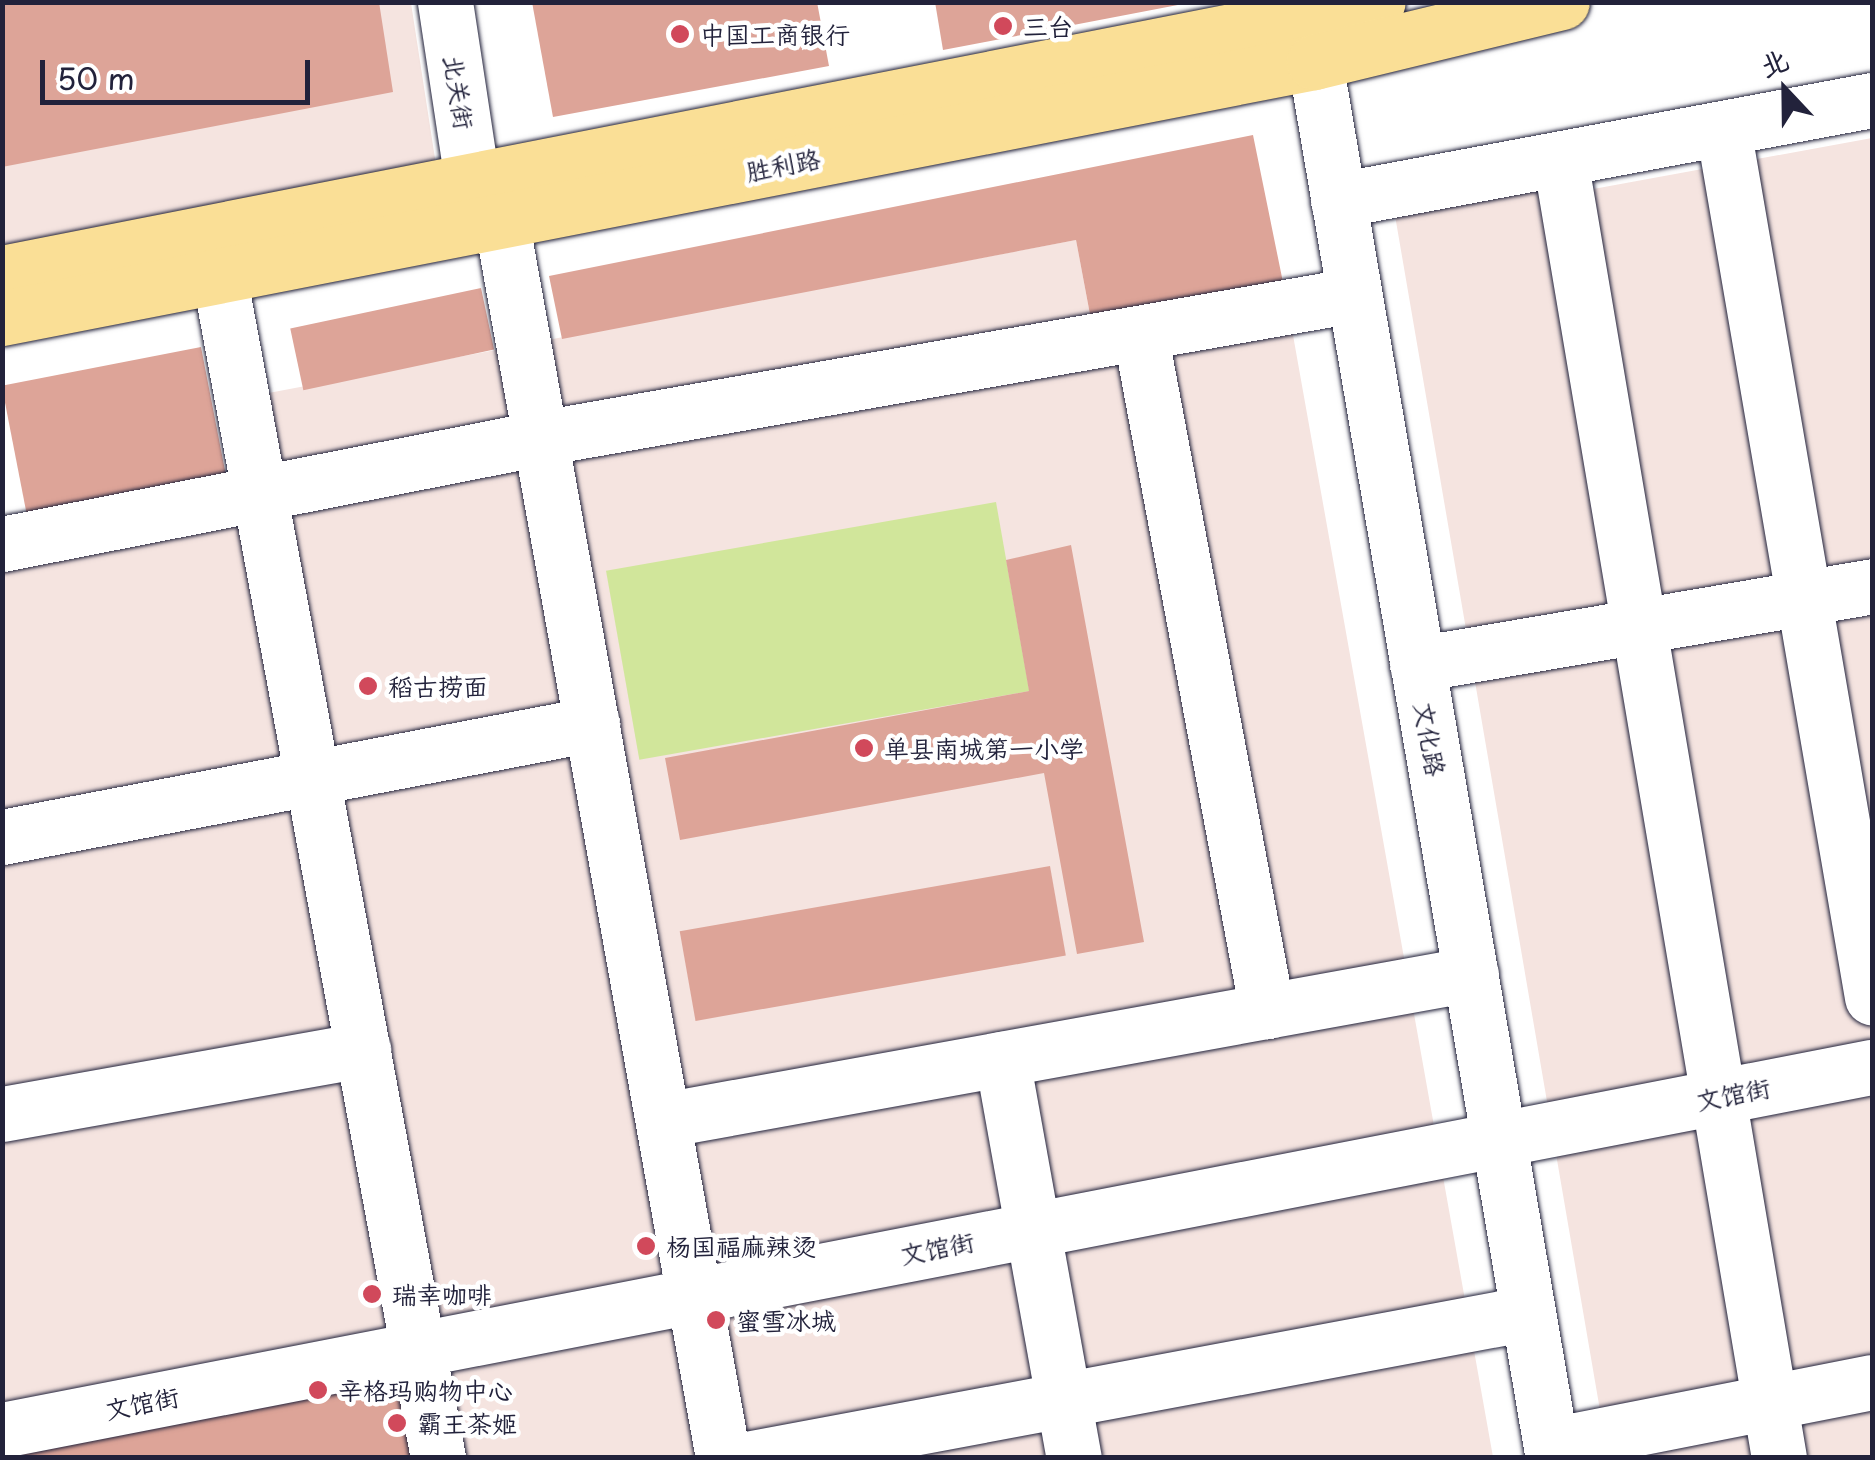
<!DOCTYPE html>
<html>
<head>
<meta charset="utf-8">
<style>
	body { margin:0 }
	#map { position:relative; width:1875px; height:1460px; overflow:hidden; background:#fff; font-family:"Playpen Sans","LXGW WenKai TC",sans-serif }
	div>[style] { position:absolute }
	.built>* { inset:0; background:#f5e4e0 }
	.green>* { inset:0; background:#d1e69b; transform-origin:0 0 }
	.building>* { inset:0; background:#dda498; transform-origin:0 0 }
	.roads { filter:drop-shadow(0 0 2px #22223b) drop-shadow(0 0 2px #22223b) }
	.minor>* { height:55px; margin:-27.5px; padding:0 27.5px; transform-origin:27.5px; border-radius:27.5px; background:#fff }
	.major>* { height:55px; margin:-27.5px; padding:0 27.5px; transform-origin:27.5px; border-radius:27.5px; background:#fadf96 }
	.dots>* { width:28px; height:28px; translate:-50% -50%; box-sizing:border-box; border:5px solid #fff; border-radius:50% }
	span { translate:-50% -50%; white-space:nowrap; text-align:center; line-height:1.15; -webkit-text-stroke:9px #fff; paint-order:stroke }
	.poi-label { font-size:25px; color:#22223b }
	.left { translate:0 -50%; text-align:left }
	.street-label { font-size:25px; color:#22223b }
	.frame { position:absolute; inset:0; border:5px solid #22223b; pointer-events:none }
	.north { position:absolute; left:1735px; top:40px; width:100px; height:100px; -webkit-text-stroke:8px #fff; paint-order:stroke; rotate:338deg; font-size:28px; font-weight:700; line-height:40px; text-align:center; color:#22223b }
	.north::after { content:''; display:block; margin:auto; width:35px; height:45px; background:#22223b; clip-path:polygon(50% 0,100% 100%,50% 72%,0 100%) }
	.scale { position:absolute; left:40px; top:60px; width:270px; height:45px; box-sizing:border-box; border:5px solid #22223b; border-top:0; padding-left:12px; font-size:30px; line-height:35px; white-space:nowrap; color:#22223b; -webkit-text-stroke:8px #fff; paint-order:stroke }
</style>
</head>
<body>
<div id="map">
	<div class="built">
		<i style="clip-path:polygon(3px 3px,411px 3px,436px 165px,3px 249px)"></i>
		<i style="clip-path:polygon(1872px 138px,1872px 1457px,1608px 1457px,1392px 198px,1548px 162px,1566px 194px)"></i>
		<i style="clip-path:polygon(1076px 240px,1095px 341px,1288px 307px,1493px 1457px,3px 1458px,3px 544px,259px 493px,242px 398px)"></i>
	</div>
	<div class="green">
		<i style="left:996px;top:502px;width:192px;height:396px;rotate:80deg"></i>
	</div>
	<div class="building">
		<i style="clip-path:polygon(2px 2px,379px 2px,393px 92px,2px 167px)"></i>
		<i style="clip-path:polygon(532px 2px,817px 2px,829px 66px,553px 117px)"></i>
		<i style="clip-path:polygon(935px 2px,1183px 2px,1183px 4px,943px 50px)"></i>
		<i style="clip-path:polygon(1253px 135px,1288px 307px,1095px 341px,1076px 240px,562px 339px,549px 276px)"></i>
		<i style="left:481px;top:288px;width:63px;height:195px;rotate:78deg"></i>
		<i style="left:201px;top:347px;width:154px;height:203px;rotate:79deg"></i>
		<i style="clip-path:polygon(1071px 545px,1144px 942px,1077px 954px,1044px 773px,680px 840px,665px 758px,1029px 691px,1006px 560px)"></i>
		<i style="left:1050px;top:866px;width:91px;height:376px;rotate:80deg"></i>
		<i style="clip-path:polygon(419px 1350px,438px 1458px,2px 1458px,2px 1430px)"></i>
	</div>
	<div class="roads">
		<div class="minor">
			<i style="left:445px;top:2px;width:181px;rotate:81.4deg"></i>
			<i style="left:1307px;top:15px;width:1464px;rotate:80.33deg"></i>
			<i style="left:1723px;top:128px;width:882px;rotate:80.27deg"></i>
			<i style="left:1560px;top:159px;width:1317px;rotate:80.43deg"></i>
			<i style="left:1338px;top:200px;width:543px;rotate:-10.61deg"></i>
			<i style="left:501px;top:220px;width:1258px;rotate:79.83deg"></i>
			<i style="left:219px;top:275px;width:1203px;rotate:79.51deg"></i>
			<i style="left:1140px;top:333px;width:690px;rotate:79.39deg"></i>
			<i style="left:2px;top:544px;width:549px;rotate:-11.13deg"></i>
			<i style="left:541px;top:438px;width:825px;rotate:-9.98deg"></i>
			<i style="left:1417px;top:664px;width:462px;rotate:-9.7deg"></i>
			<i style="left:2px;top:837px;width:601px;rotate:-10.84deg"></i>
			<i style="left:1002px;top:1059px;width:405px;rotate:79.8deg"></i>
			<i style="left:2px;top:1114px;width:367px;rotate:-10.1deg"></i>
			<i style="left:663px;top:1120px;width:821px;rotate:-10.24deg"></i>
			<i style="left:2px;top:1430px;width:1905px;rotate:-10.99deg"></i>
			<i style="left:1551px;top:1445px;width:327px;rotate:-11.1deg"></i>
			<i style="left:752px;top:1458px;width:789px;rotate:-10.58deg"></i>
		</div>
		<div class="major">
			<i style="left:2px;top:273px;width:1402px;rotate:-11.14deg"></i>
			<i style="left:2px;top:318px;width:1337px;rotate:-11.04deg"></i>
			<i style="left:1314px;top:62px;width:255px;rotate:-13.6deg"></i>
		</div>
	</div>
	<div class="dots">
		<i style="left:1003px;top:26px;background:#d1495b"></i>
		<i style="left:680px;top:34px;background:#d1495b"></i>
		<i style="left:368px;top:686px;background:#d1495b"></i>
		<i style="left:864px;top:748px;background:#d1495b"></i>
		<i style="left:646px;top:1246px;background:#d1495b"></i>
		<i style="left:372px;top:1294px;background:#d1495b"></i>
		<i style="left:716px;top:1320px;background:#d1495b"></i>
		<i style="left:318px;top:1390px;background:#d1495b"></i>
		<i style="left:397px;top:1423px;background:#d1495b"></i>
	</div>
	<div class="poi-label">
		<span class="left" style="left:1023px;top:26px">三台</span>
		<span class="left" style="left:700px;top:34px">中国工商银行</span>
		<span class="left" style="left:388px;top:686px">稻古捞面</span>
		<span class="left" style="left:884px;top:748px">单县南城第一小学</span>
		<span class="left" style="left:666px;top:1246px">杨国福麻辣烫</span>
		<span class="left" style="left:392px;top:1294px">瑞幸咖啡</span>
		<span class="left" style="left:736px;top:1320px">蜜雪冰城</span>
		<span class="left" style="left:338px;top:1390px">辛格玛购物中心</span>
		<span class="left" style="left:417px;top:1423px">霸王茶姬</span>
	</div>
	<div class="street-label">
		<span style="left:459px;top:92px;rotate:81deg">北关街</span>
		<span style="left:783px;top:165px;rotate:-11deg">胜利路</span>
		<span style="left:1430px;top:739px;rotate:80deg">文化路</span>
		<span style="left:1733px;top:1094px;rotate:-11deg">文馆街</span>
		<span style="left:937px;top:1248px;rotate:-11deg">文馆街</span>
		<span style="left:142px;top:1403px;rotate:-11deg">文馆街</span>
	</div>
	<div class="frame"></div>
	<div class="north">北</div>
	<div class="scale">50 m</div>
</div>
</body>
</html>
